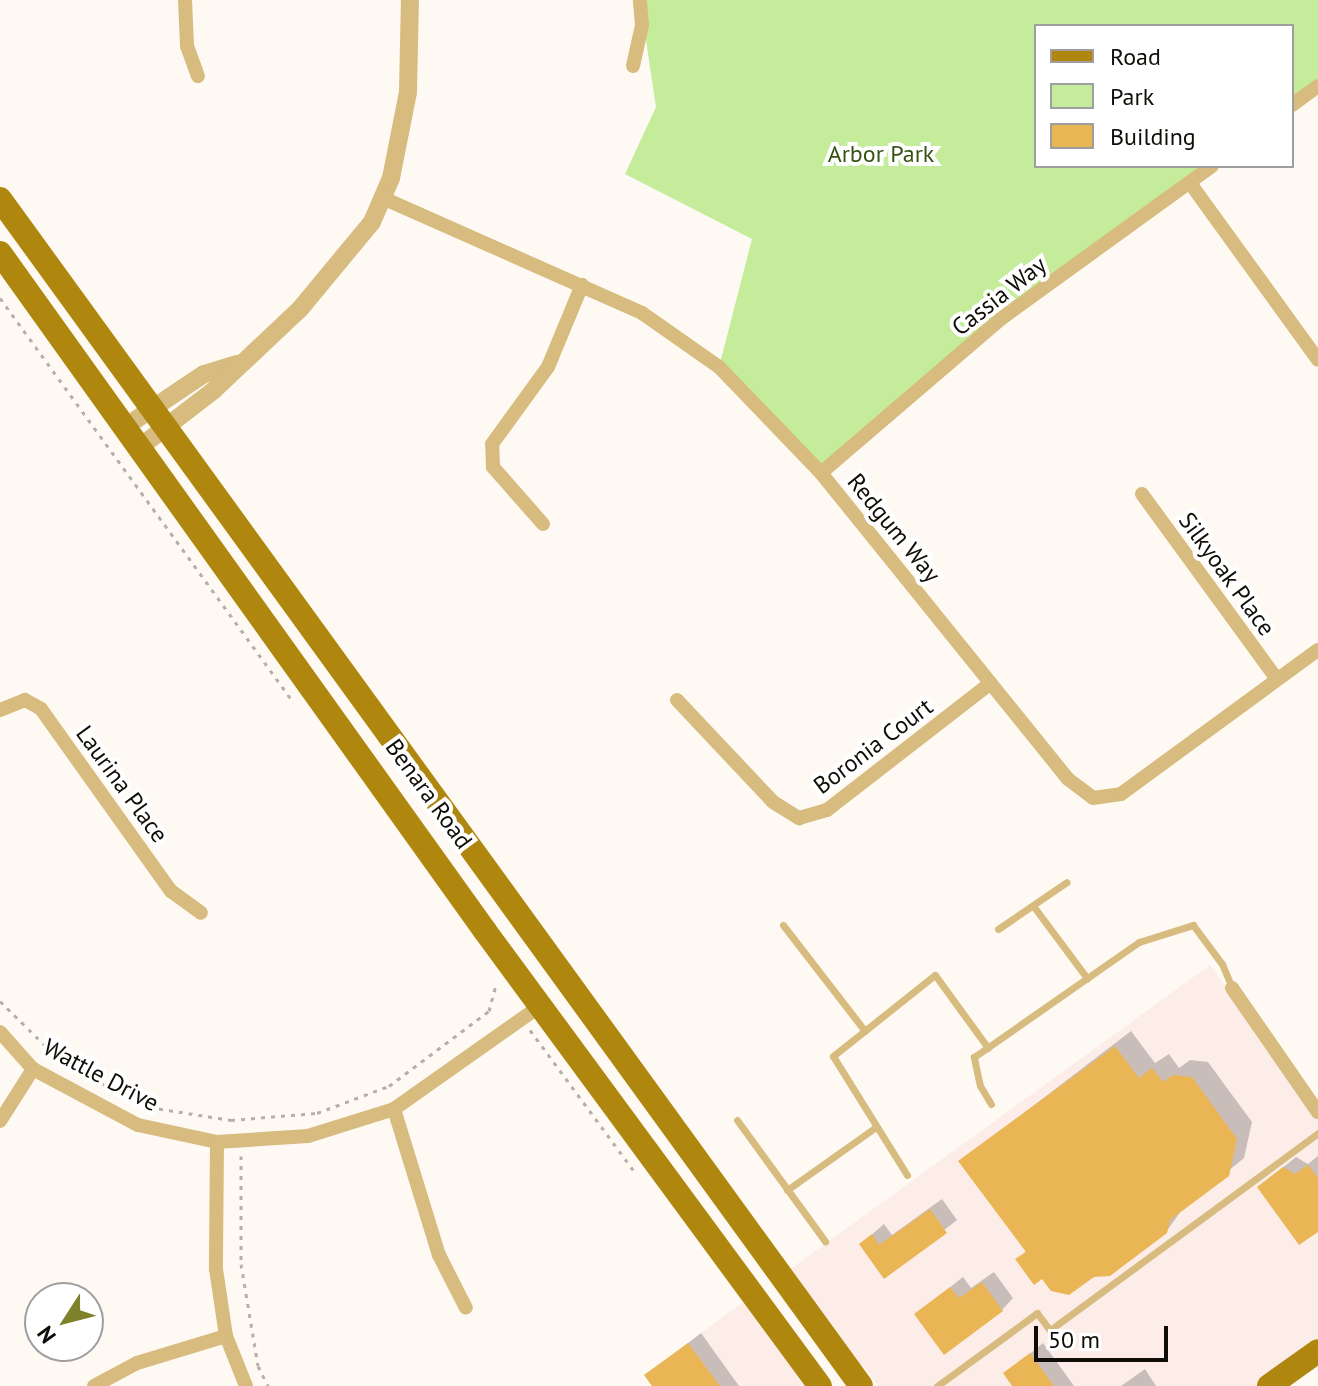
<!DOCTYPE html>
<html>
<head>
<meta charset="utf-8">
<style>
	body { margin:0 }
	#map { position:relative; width:1318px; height:1386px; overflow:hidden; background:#fefaf3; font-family:"PT Sans",sans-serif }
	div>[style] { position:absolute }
	.commercial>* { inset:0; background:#fcede8 }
	.green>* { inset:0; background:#c4ec9b }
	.shadow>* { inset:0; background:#0003 }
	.building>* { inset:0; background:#eab655 }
	.path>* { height:3px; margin-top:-1.5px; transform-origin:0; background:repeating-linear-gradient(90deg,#b4b0aa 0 4px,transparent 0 10px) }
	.service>* { height:7px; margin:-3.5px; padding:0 3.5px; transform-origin:3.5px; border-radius:3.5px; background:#d7bb7f }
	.minor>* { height:14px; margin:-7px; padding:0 7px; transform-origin:7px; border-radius:7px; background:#d7bb7f }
	.tertiary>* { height:18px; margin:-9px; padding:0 9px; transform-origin:9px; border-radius:9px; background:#d7bb7f }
	.primary>* { height:24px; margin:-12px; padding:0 12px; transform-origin:12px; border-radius:12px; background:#af860e }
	span { translate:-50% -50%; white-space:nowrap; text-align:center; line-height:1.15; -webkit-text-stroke:8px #fff; paint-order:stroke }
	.park-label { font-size:24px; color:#375313 }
	.street-label { font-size:24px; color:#100d08 }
	.legend { position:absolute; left:1034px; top:24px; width:260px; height:144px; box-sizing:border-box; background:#fff; border:2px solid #9f9e9c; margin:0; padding:10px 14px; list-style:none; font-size:24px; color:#100d08 }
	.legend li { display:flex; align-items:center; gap:16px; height:40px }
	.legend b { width:40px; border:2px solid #9f9e9c }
	.north { position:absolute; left:24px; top:1282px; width:80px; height:80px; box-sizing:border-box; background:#fff; border:2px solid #9f9e9c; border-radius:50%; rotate:234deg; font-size:22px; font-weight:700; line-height:32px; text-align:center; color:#100d08 }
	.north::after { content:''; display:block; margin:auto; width:28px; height:36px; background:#7e802a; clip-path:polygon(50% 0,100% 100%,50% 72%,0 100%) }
	.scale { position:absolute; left:1034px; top:1326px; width:134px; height:36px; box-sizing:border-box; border:4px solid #100d08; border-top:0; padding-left:10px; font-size:24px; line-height:28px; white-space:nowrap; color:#100d08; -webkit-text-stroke:6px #fff; paint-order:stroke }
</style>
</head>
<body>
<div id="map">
	<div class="commercial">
		<i style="clip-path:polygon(1210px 965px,1318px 1112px,1318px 1351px,1269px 1386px,878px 1386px,865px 1368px,823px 1335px,789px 1270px)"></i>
		<i style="clip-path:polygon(753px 1295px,820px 1386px,652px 1386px,644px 1375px)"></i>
	</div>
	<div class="green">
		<i style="clip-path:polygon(640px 0,1318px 0,1318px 86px,1292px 105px,1292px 26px,1036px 26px,1036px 166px,1212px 166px,1002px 318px,821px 473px,719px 367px,752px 239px,625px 174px,656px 107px)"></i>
	</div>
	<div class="shadow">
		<i style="clip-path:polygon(1131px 1031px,1155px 1063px,1169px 1054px,1179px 1068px,1190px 1060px,1208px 1062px,1252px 1122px,1244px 1158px,1184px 1207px,1166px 1232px,1043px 1276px,1018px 1259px,1027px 1250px,961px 1161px)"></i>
		<i style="clip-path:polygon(1318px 1156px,1318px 1229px,1259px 1187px,1296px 1157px,1308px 1164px)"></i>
		<i style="clip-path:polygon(942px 1199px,957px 1220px,885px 1276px,861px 1244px,884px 1224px,892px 1235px)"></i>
		<i style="clip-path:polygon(994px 1272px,1013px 1298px,1002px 1310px,916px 1314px,963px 1277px,971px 1288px)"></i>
		<i style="clip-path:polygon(701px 1333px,739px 1386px,655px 1386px,647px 1375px)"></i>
		<i style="clip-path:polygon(1043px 1343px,1074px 1386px,1014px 1386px,1005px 1374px)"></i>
		<i style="clip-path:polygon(1145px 1369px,1156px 1386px,1121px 1386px)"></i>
	</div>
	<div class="building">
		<i style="clip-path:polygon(1115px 1046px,1139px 1078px,1152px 1068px,1163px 1082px,1173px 1075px,1192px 1077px,1237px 1139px,1229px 1176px,1170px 1220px,1167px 1233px,1110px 1276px,1094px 1277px,1069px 1295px,1051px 1291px,1042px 1279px,1034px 1285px,1015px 1259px,1026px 1252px,958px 1161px)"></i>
		<i style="clip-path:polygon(1308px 1165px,1318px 1178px,1318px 1232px,1299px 1245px,1257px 1187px,1283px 1167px,1295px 1174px)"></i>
		<i style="clip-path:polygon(930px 1209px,947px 1233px,884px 1279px,859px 1244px,872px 1234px,879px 1245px)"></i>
		<i style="clip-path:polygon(982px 1282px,1003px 1311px,944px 1355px,914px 1314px,950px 1287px,959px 1298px)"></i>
		<i style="clip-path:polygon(688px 1343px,720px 1386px,652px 1386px,644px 1375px)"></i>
		<i style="clip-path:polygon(1030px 1353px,1054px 1386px,1012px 1386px,1003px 1373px)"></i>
	</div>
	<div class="path">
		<i style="left:0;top:298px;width:500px;rotate:54.02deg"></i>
		<i style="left:0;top:1001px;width:93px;rotate:44.6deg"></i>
		<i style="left:66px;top:1066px;width:93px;rotate:26.3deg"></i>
		<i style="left:149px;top:1107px;width:83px;rotate:9deg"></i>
		<i style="left:231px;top:1120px;width:86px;rotate:-4.7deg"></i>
		<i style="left:317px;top:1113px;width:77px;rotate:-20.6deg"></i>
		<i style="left:389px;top:1086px;width:125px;rotate:-36.9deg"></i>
		<i style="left:489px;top:1011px;width:28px;rotate:-75deg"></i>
		<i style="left:530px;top:1030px;width:180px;rotate:53.6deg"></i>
		<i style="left:241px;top:1156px;width:108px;rotate:90deg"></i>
		<i style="left:241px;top:1264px;width:103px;rotate:80.5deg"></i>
		<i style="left:258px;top:1366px;width:22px;rotate:63deg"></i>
	</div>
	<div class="service">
		<i style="left:1034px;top:907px;width:89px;rotate:53.3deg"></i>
		<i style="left:783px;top:925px;width:134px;rotate:52.3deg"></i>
		<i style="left:998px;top:929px;width:83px;rotate:-34.3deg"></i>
		<i style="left:991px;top:1104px;width:21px;rotate:-121deg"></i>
		<i style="left:980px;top:1086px;width:30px;rotate:-102deg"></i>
		<i style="left:974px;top:1057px;width:201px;rotate:-34.9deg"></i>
		<i style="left:1139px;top:942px;width:57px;rotate:-17.5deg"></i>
		<i style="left:1193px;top:925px;width:49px;rotate:53.4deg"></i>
		<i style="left:1222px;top:964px;width:26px;rotate:67deg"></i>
		<i style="left:737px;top:1120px;width:150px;rotate:54deg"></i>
		<i style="left:907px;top:1175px;width:140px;rotate:-121.9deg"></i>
		<i style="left:833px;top:1056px;width:130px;rotate:-38.5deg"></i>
		<i style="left:935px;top:975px;width:90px;rotate:54deg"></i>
		<i style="left:787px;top:1190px;width:109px;rotate:-35.3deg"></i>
		<i style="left:937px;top:1386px;width:124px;rotate:-36.1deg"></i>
		<i style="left:1037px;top:1313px;width:21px;rotate:53deg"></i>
		<i style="left:1050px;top:1330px;width:333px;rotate:-36.3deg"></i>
	</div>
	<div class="minor">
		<i style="left:185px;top:0;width:46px;rotate:87.5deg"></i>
		<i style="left:187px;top:46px;width:32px;rotate:70deg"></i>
		<i style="left:633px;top:66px;width:42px;rotate:-77.6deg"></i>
		<i style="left:642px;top:25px;width:25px;rotate:-95deg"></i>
		<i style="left:1292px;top:105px;width:32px;rotate:-36deg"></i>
		<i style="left:1190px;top:183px;width:218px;rotate:54.1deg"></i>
		<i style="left:385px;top:199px;width:281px;rotate:23.9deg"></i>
		<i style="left:642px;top:313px;width:94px;rotate:35deg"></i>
		<i style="left:719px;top:367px;width:147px;rotate:46.1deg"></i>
		<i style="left:821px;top:473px;width:393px;rotate:51.1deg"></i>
		<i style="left:1068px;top:779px;width:31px;rotate:37deg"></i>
		<i style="left:1093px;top:798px;width:28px;rotate:-8deg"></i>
		<i style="left:1121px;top:794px;width:244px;rotate:-36.2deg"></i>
		<i style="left:821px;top:473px;width:238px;rotate:-40.6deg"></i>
		<i style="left:1002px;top:318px;width:259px;rotate:-35.9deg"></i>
		<i style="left:1142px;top:494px;width:229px;rotate:53.9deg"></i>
		<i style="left:543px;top:524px;width:76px;rotate:-131.3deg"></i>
		<i style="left:493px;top:467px;width:23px;rotate:-92deg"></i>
		<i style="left:492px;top:444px;width:95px;rotate:-54deg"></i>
		<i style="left:548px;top:367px;width:89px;rotate:-67.5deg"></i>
		<i style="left:677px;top:700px;width:140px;rotate:46.7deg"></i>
		<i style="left:773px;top:802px;width:31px;rotate:32deg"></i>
		<i style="left:799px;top:818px;width:29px;rotate:-16deg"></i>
		<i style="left:827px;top:810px;width:207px;rotate:-37.8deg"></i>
		<i style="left:0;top:710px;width:27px;rotate:-22deg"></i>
		<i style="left:25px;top:700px;width:18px;rotate:29deg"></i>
		<i style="left:41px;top:709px;width:224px;rotate:54.5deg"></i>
		<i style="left:171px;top:891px;width:37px;rotate:36deg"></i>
		<i style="left:1232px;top:988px;width:151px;rotate:55.3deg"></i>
		<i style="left:0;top:1032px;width:50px;rotate:48.3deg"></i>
		<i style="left:33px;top:1069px;width:119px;rotate:28.1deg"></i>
		<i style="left:138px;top:1125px;width:81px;rotate:12.1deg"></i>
		<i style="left:217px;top:1142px;width:91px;rotate:-3.8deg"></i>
		<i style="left:308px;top:1136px;width:90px;rotate:-17.4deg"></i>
		<i style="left:394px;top:1109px;width:179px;rotate:-35.2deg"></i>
		<i style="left:394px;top:1109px;width:153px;rotate:72.9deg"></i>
		<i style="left:439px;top:1255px;width:59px;rotate:63deg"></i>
		<i style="left:0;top:1121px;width:62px;rotate:-57.6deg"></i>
		<i style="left:217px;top:1142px;width:127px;rotate:90.5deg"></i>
		<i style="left:216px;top:1269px;width:68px;rotate:81.5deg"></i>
		<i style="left:226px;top:1336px;width:54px;rotate:68.2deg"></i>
		<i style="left:94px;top:1386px;width:49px;rotate:-28.1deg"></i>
		<i style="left:137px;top:1363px;width:93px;rotate:-16.9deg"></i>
	</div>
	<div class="tertiary">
		<i style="left:125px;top:427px;width:95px;rotate:-33.9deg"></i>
		<i style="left:204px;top:374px;width:34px;rotate:-17deg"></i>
		<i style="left:140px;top:447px;width:93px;rotate:-37.6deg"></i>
		<i style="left:214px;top:390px;width:118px;rotate:-43.3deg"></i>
		<i style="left:300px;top:309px;width:113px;rotate:-50.4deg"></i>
		<i style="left:372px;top:222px;width:48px;rotate:-66.6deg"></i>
		<i style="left:391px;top:178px;width:88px;rotate:-78.8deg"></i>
		<i style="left:408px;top:92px;width:92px;rotate:-88.8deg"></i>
	</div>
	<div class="primary">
		<i style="left:0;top:199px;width:1466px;rotate:54.04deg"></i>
		<i style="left:0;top:253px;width:834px;rotate:54.42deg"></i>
		<i style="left:485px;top:931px;width:565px;rotate:53.64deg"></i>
		<i style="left:1269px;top:1386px;width:60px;rotate:-35.5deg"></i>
	</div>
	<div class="park-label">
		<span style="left:881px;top:154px">Arbor Park</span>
	</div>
	<div class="street-label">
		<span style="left:999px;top:296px;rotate:-38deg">Cassia Way</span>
		<span style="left:894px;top:528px;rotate:51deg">Redgum Way</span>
		<span style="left:1227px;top:574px;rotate:54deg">Silkyoak Place</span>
		<span style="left:873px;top:746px;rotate:-37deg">Boronia Court</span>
		<span style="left:122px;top:784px;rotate:54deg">Laurina Place</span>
		<span style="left:429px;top:794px;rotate:54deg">Benara Road</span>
		<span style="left:101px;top:1075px;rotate:28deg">Wattle Drive</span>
	</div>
	<ul class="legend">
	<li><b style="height:10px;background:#af860e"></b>Road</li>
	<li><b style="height:22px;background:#c4ec9b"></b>Park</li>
	<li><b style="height:22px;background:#eab655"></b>Building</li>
	</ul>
	<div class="north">N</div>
	<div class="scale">50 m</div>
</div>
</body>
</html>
